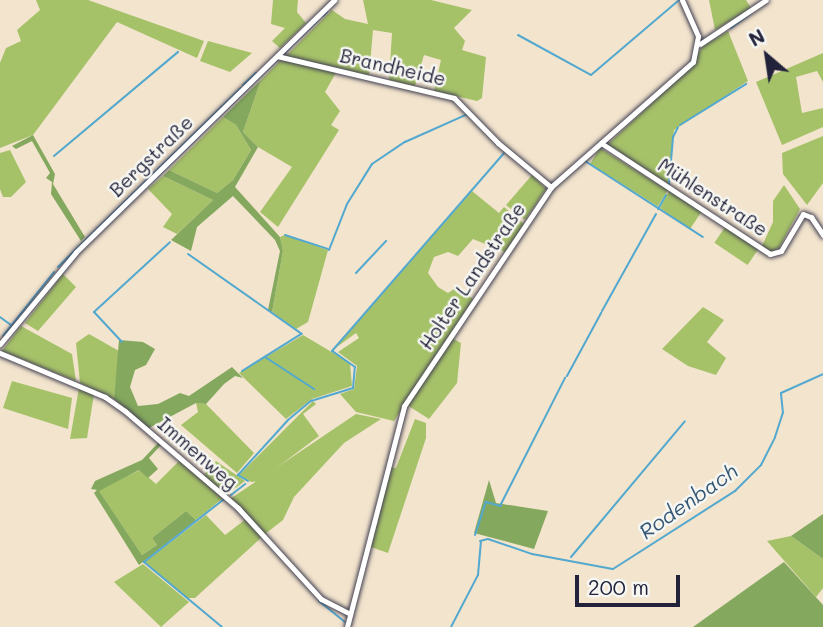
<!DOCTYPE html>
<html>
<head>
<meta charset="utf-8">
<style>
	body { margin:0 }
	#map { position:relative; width:823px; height:627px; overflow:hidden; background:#f2e4cd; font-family:Mali,sans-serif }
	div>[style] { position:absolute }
	.green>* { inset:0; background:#a6c269; transform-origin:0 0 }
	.forest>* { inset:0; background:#84a85d }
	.stream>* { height:2px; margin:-1px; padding:0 1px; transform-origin:1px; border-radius:1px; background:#52a8cf }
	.roads { filter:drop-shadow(0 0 2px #413f51) drop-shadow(0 0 2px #413f51) }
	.minor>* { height:5px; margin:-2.5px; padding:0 2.5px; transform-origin:2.5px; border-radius:2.5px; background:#fff }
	span { translate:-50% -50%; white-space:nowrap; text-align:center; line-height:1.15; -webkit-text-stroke:5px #f6f6f2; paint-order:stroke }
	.street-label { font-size:19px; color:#22223b }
	.water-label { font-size:21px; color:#355876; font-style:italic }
	.north { position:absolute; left:732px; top:21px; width:70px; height:70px; -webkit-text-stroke:5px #f6f6f2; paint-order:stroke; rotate:331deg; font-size:19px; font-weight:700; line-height:28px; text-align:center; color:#22223b }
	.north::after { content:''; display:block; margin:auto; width:24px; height:32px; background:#22223b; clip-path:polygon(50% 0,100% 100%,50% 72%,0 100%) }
	.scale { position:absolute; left:575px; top:575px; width:105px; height:32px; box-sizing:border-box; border:4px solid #22223b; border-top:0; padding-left:9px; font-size:21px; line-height:24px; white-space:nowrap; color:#22223b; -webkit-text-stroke:5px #f6f6f2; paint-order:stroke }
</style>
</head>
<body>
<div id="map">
	<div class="green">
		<i style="clip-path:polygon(36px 0,88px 0,204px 41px,197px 58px,117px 22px,33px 135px,0 148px,0 63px,6px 48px,21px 41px,17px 30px,40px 10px)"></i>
		<i style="clip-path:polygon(273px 0,298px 0,297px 12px,306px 23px,280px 48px,272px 41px,285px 28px,271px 24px)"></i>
		<i style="clip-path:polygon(363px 0,431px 0,472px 10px,454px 28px,465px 41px,462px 50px,486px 57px,482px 98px,477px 101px,434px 91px,441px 60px,424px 55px,415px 86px,389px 80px,392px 33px,373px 30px,369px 76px,285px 57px,332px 10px,345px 19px,368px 24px)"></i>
		<i style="clip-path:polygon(709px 0,746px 0,751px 8px,715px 30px)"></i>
		<i style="clip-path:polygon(728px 31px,748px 81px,674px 130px,668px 184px,607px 145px,691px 67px,702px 47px)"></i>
		<i style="clip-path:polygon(208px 41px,252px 53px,230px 72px,200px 61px)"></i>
		<i style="clip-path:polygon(823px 53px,823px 82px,817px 71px,796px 77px,802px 113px,823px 108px,823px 127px,782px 145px,756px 82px)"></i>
		<i style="clip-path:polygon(281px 60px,337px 71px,325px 92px,340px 111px,331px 125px,339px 130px,278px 227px,260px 212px,292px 167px,258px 147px,243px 132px,261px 80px)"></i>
		<i style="clip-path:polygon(223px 117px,236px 125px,251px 150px,233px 180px,217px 193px,169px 170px)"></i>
		<i style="clip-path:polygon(823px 136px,823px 183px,807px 205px,783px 174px,782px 153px)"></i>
		<i style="left:600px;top:148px;width:80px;height:19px;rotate:32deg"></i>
		<i style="clip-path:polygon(10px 150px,26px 182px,11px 197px,3px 197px,0 189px,0 153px)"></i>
		<i style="clip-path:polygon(532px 175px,546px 189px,525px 220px,506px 205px)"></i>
		<i style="clip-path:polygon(163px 176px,213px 200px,177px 234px,163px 227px,172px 214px,148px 189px)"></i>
		<i style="clip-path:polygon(784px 185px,800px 209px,779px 248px,772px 252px,762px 246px,773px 222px,773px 201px)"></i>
		<i style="clip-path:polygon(472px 191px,499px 213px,504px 207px,524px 224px,505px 252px,473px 239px,458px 256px,448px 252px,434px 257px,428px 273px,438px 287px,448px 293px,457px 287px,473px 299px,394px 421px,356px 412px,340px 394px,354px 389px,357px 366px,338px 352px,359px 338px,356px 333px,334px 349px)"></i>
		<i style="clip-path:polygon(669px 191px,702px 211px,690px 229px,660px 208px)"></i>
		<i style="left:725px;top:227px;width:40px;height:19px;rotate:34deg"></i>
		<i style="clip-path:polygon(285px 235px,328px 250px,308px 322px,296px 329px,272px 312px,283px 251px,280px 237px)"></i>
		<i style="clip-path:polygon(63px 274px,76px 287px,38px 331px,25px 323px)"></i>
		<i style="clip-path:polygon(703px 307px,724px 320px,707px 342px,726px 358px,716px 375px,688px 366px,662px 349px)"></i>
		<i style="clip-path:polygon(21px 326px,72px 354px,76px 381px,2px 351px)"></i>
		<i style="clip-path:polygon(89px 334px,119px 351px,114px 399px,80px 383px,76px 343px)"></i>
		<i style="clip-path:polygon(303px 335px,350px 363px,352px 386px,312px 399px,286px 419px,239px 373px)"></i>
		<i style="clip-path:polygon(452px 338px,461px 343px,457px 383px,429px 419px,407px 405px)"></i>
		<i style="clip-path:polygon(12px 381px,72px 398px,68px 429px,3px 408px)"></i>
		<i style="clip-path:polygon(79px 388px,94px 394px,87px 438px,70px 439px)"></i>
		<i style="clip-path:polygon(313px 401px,316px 404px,303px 414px,319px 436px,259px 481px,251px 482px,239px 475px)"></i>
		<i style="clip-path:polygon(196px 403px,206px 404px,254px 453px,237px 473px,181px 425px,198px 412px)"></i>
		<i style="clip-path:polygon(356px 414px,381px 419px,344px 443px,294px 497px,283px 520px,265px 534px,230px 499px)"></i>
		<i style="clip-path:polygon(415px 419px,426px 423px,426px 438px,388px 553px,368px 546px,388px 467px,396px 468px)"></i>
		<i style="clip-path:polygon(179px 461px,223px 498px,196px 520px,186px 511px,152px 538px,157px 545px,142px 555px,98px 490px,140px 470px,156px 484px)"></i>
		<i style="clip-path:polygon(216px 461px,245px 481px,226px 495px,203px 476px)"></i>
		<i style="clip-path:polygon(206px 515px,225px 535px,246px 519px,262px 537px,195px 598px,186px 598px,145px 562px)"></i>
		<i style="clip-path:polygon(791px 536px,823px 559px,823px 588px,816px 597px,767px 541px)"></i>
		<i style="clip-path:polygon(143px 564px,189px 602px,161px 627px,114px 582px)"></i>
	</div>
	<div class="forest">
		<i style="clip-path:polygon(261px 80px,243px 132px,258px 147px,235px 187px,280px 237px,283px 251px,272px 312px,268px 310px,280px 251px,275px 240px,233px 196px,197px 227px,191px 251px,171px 240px,213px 200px,163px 176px,169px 170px,217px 193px,233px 180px,251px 150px,236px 125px,223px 117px)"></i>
		<i style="clip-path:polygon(33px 135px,55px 174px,53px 184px,85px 237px,81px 241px,51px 194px,52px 182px,46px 178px,50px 173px,32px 141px,16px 149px,12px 146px)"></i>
		<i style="clip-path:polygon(119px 340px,143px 342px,155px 349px,146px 365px,135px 370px,130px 387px,138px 406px,158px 404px,180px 393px,189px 396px,232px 367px,243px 378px,235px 376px,224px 384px,206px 404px,196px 403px,149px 428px,114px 399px)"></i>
		<i style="clip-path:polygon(158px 443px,161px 445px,149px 458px,158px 469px,148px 478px,139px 470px,99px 491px,142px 555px,157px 545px,152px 538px,186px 511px,196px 520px,139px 565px,94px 493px,97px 490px,91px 489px,95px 481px,142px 460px)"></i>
		<i style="clip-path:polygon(489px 480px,496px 503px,548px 511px,534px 549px,474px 533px)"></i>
		<i style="clip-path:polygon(823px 514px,823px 559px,791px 536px)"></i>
		<i style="clip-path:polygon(784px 562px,823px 605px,823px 627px,693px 627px)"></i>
	</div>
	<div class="stream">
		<i style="left:323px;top:16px;width:6px;rotate:-45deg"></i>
		<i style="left:731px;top:28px;width:25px;rotate:-37deg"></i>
		<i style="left:518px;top:35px;width:83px;rotate:28.7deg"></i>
		<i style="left:591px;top:75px;width:116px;rotate:-40.4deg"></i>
		<i style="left:283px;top:54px;width:47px;rotate:-44.1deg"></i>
		<i style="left:243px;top:85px;width:18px;rotate:-43deg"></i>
		<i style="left:680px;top:125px;width:78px;rotate:-31.8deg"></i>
		<i style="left:54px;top:156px;width:162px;rotate:-40deg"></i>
		<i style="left:585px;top:161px;width:140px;rotate:32.8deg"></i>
		<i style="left:669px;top:184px;width:47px;rotate:-85.1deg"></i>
		<i style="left:673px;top:137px;width:11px;rotate:-63deg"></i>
		<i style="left:141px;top:192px;width:191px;rotate:-44.2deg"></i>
		<i style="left:124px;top:209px;width:14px;rotate:-45deg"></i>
		<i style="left:658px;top:209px;width:16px;rotate:-60deg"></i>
		<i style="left:285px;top:235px;width:45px;rotate:18deg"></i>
		<i style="left:329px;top:250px;width:49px;rotate:-68.6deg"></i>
		<i style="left:347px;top:204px;width:47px;rotate:-58deg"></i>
		<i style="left:372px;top:164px;width:40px;rotate:-34deg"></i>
		<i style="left:405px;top:142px;width:69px;rotate:-24deg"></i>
		<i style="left:188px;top:254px;width:139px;rotate:35.1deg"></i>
		<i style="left:58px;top:267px;width:256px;rotate:-44.4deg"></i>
		<i style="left:356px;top:273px;width:44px;rotate:-46.8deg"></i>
		<i style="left:602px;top:311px;width:111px;rotate:-60.9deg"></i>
		<i style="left:0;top:317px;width:14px;rotate:36deg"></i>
		<i style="left:3px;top:336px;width:82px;rotate:-51.4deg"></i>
		<i style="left:122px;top:342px;width:41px;rotate:-133deg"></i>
		<i style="left:94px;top:312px;width:103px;rotate:-42.6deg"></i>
		<i style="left:265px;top:357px;width:59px;rotate:33.1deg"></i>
		<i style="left:242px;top:371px;width:70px;rotate:-32.1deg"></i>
		<i style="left:567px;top:376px;width:72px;rotate:-61.6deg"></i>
		<i style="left:248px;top:481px;width:12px;rotate:-149deg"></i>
		<i style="left:238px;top:475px;width:74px;rotate:-47.7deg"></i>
		<i style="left:288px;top:420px;width:30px;rotate:-40deg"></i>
		<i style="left:311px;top:401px;width:44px;rotate:-17.2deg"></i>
		<i style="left:353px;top:388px;width:21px;rotate:-85deg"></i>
		<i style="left:355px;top:367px;width:28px;rotate:-145deg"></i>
		<i style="left:332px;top:351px;width:262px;rotate:-49deg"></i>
		<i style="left:231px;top:495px;width:18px;rotate:-38deg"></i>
		<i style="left:475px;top:535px;width:35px;rotate:-72deg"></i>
		<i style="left:486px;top:502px;width:15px;rotate:16deg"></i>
		<i style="left:500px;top:506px;width:144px;rotate:-63.1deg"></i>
		<i style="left:480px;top:541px;width:8px;rotate:-14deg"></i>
		<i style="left:488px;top:539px;width:46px;rotate:18.8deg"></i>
		<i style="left:532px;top:554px;width:82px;rotate:10.5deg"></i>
		<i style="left:613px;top:569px;width:145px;rotate:-32.6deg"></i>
		<i style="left:735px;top:491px;width:37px;rotate:-45deg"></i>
		<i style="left:761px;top:465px;width:31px;rotate:-63deg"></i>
		<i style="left:775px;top:437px;width:25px;rotate:-72deg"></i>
		<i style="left:783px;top:413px;width:20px;rotate:-96deg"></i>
		<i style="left:781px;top:393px;width:46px;rotate:-24.3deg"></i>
		<i style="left:571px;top:557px;width:177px;rotate:-50deg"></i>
		<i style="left:319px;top:601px;width:33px;rotate:39deg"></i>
		<i style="left:222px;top:627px;width:102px;rotate:-140.2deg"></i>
		<i style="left:144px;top:562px;width:102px;rotate:-38.2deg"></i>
		<i style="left:451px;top:627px;width:59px;rotate:-62.6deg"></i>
		<i style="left:478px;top:575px;width:33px;rotate:-85deg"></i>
	</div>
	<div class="roads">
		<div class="minor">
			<i style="left:700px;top:44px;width:79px;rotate:-33.7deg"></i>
			<i style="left:277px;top:56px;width:182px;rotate:13.3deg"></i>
			<i style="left:454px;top:98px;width:63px;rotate:45.6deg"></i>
			<i style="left:498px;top:143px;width:69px;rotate:39.7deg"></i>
			<i style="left:601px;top:143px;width:202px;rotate:33.3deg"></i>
			<i style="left:770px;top:254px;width:11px;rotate:-15deg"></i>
			<i style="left:781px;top:251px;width:43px;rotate:-59.3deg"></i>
			<i style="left:803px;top:214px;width:9px;rotate:21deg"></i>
			<i style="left:811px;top:217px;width:22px;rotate:56deg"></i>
			<i style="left:0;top:344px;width:119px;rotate:-50.4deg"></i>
			<i style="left:76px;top:252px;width:361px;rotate:-44.3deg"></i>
			<i style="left:0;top:353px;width:114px;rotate:22.7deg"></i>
			<i style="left:105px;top:397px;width:24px;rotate:35deg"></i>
			<i style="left:125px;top:411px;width:149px;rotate:40.6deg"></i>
			<i style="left:238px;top:508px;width:123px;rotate:47.6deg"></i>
			<i style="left:321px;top:599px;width:30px;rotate:27deg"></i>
			<i style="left:347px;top:627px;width:228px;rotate:-75.5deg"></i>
			<i style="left:404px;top:406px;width:264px;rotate:-56.1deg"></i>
			<i style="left:551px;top:187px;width:189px;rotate:-41.4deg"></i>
			<i style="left:693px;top:62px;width:26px;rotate:-79deg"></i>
			<i style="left:698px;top:36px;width:39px;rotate:-114deg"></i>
		</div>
	</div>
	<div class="street-label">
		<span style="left:393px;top:67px;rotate:13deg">Brandheide</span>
		<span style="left:151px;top:156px;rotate:-44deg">Bergstraße</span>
		<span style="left:713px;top:197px;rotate:33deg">Mühlenstraße</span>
		<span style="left:472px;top:276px;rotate:-56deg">Holter Landstraße</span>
		<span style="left:198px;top:453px;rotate:41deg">Immenweg</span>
	</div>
	<div class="water-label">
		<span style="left:688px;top:501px;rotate:-35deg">Rodenbach</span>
	</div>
	<div class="north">N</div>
	<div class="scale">200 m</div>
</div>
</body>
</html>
